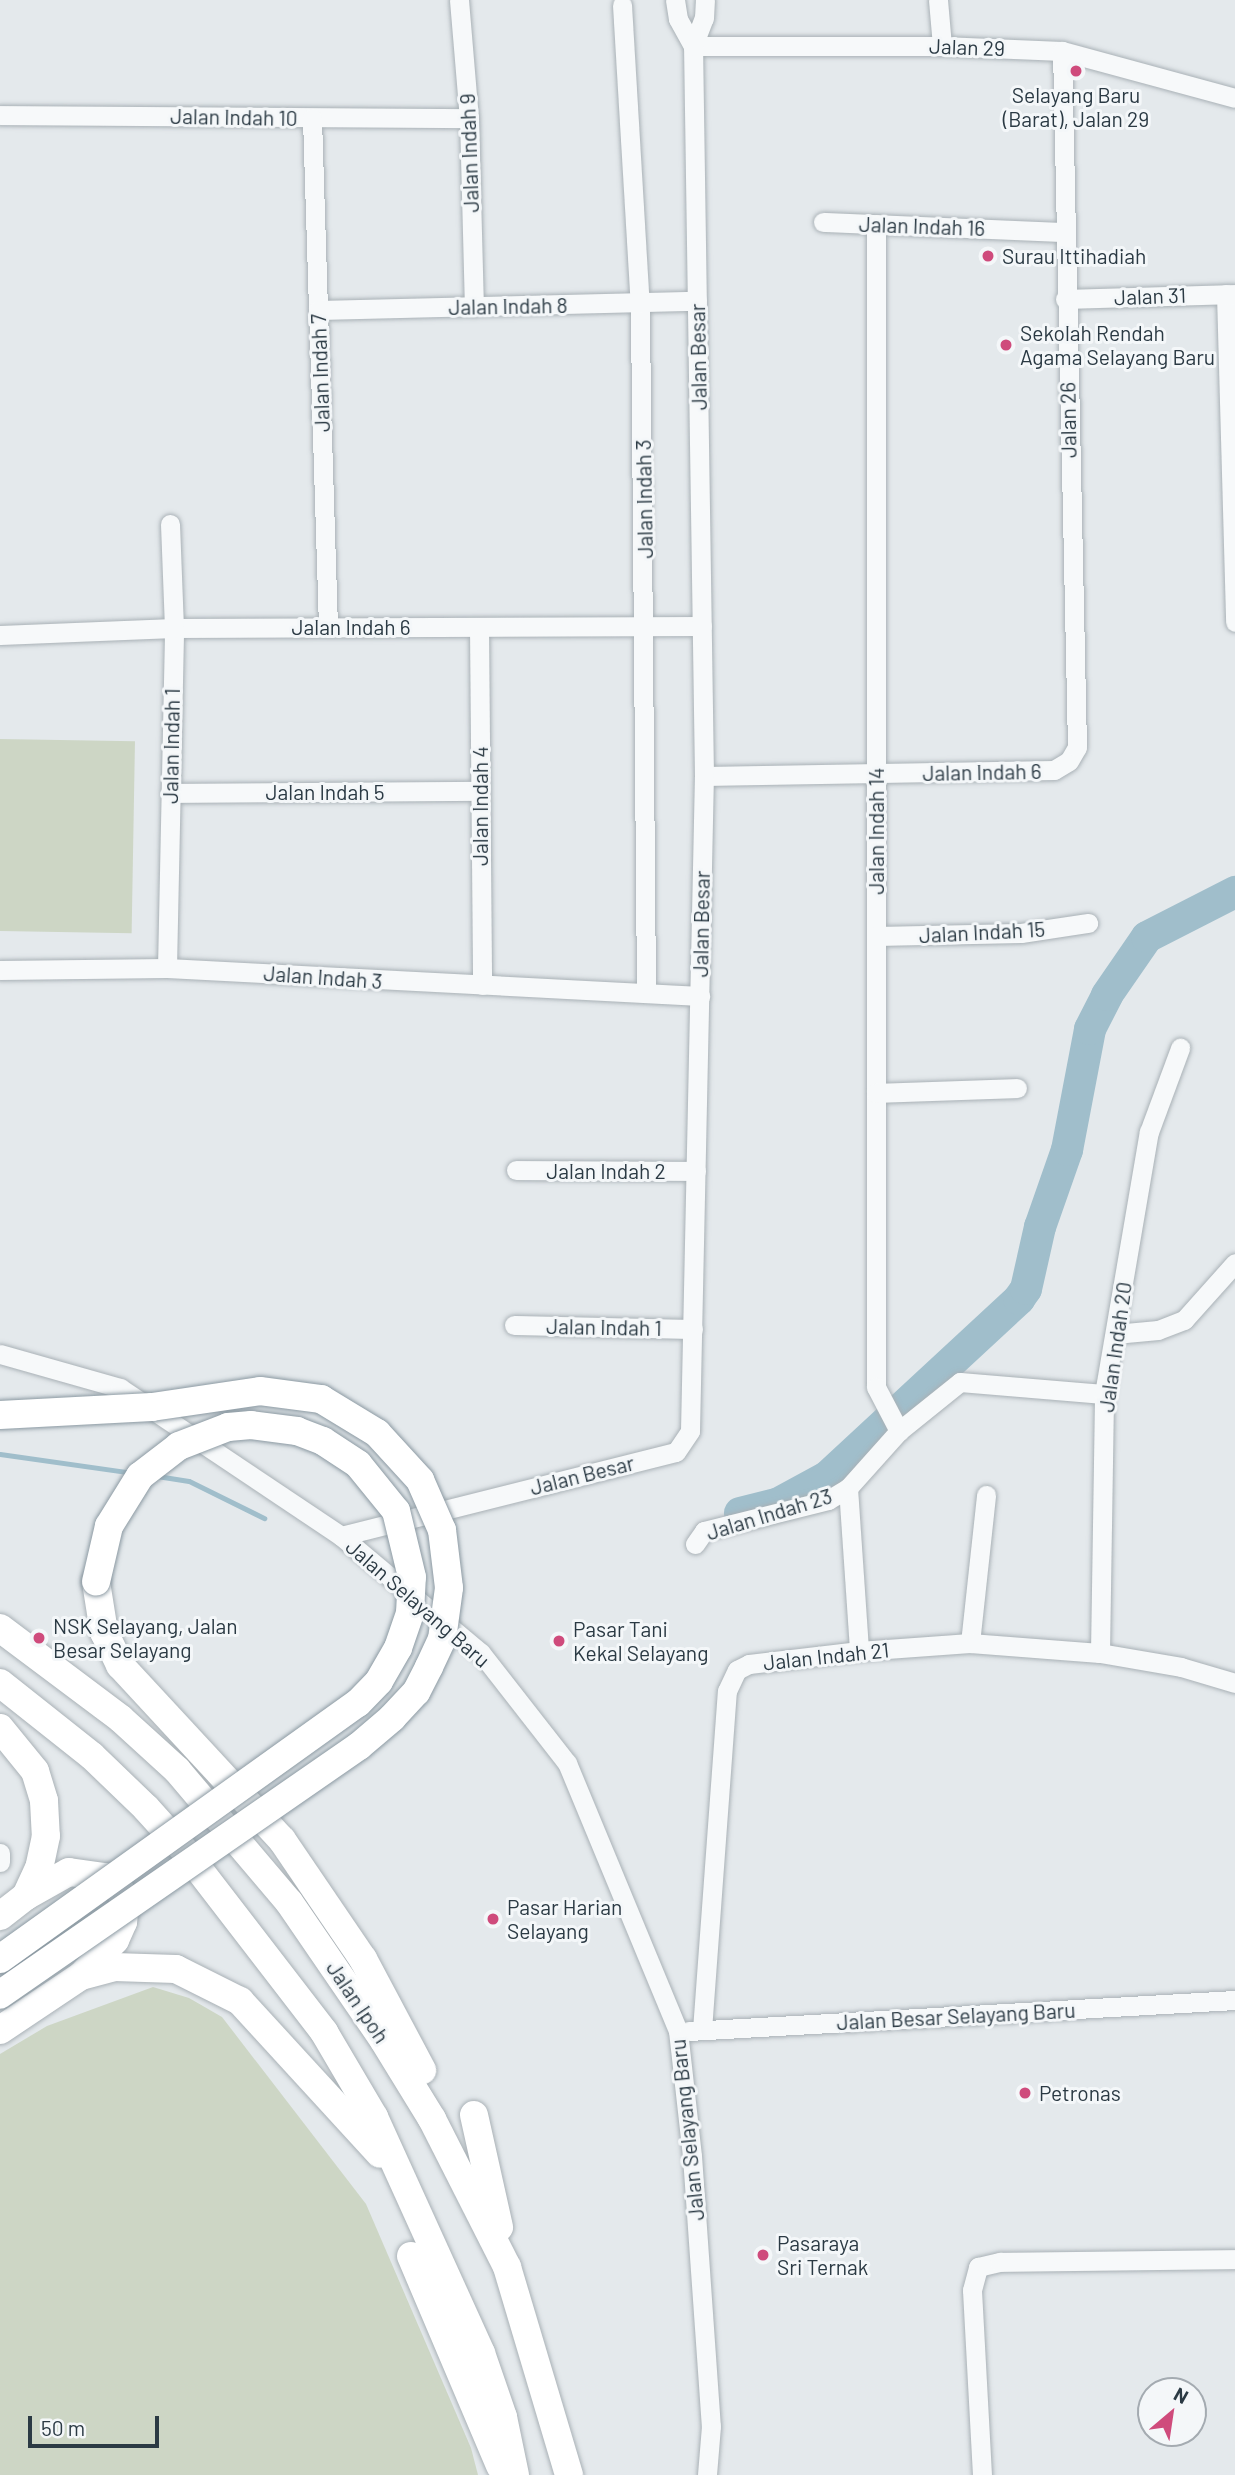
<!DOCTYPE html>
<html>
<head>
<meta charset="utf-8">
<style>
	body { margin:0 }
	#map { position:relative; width:1235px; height:2475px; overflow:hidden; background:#e4e9ec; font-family:Barlow,sans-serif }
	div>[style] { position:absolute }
	.green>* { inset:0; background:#cdd6c5; transform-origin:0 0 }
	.stream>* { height:5px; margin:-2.5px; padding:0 2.5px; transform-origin:2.5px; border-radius:2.5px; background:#a0becb }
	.river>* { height:32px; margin:-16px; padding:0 16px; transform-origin:16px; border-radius:16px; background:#a0becb }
	.roads { filter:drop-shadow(0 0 2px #a9b1b6) drop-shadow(0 0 2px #a9b1b6) }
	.minor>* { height:19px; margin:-9.5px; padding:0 9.5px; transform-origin:9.5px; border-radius:9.5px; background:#f7f9fa }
	.highway>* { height:28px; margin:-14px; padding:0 14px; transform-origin:14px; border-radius:14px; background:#fff }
	.bridges { filter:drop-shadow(0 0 2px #8b99a2) drop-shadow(0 0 2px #8b99a2) }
	.highway-bridge>* { height:28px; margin:-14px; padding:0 14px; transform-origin:14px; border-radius:14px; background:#fff }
	.dots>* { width:19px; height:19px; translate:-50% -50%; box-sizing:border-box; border:4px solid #f4f7f9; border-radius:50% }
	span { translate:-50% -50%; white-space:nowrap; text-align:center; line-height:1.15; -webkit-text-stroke:6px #f4f7f9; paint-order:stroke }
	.street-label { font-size:21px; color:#2b3a44 }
	.poi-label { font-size:21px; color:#2b3a44 }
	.left { translate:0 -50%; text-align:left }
	.north { position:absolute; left:1137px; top:2377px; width:70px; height:70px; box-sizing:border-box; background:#f4f7f9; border:2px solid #a4abb1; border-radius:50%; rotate:29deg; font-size:19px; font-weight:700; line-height:28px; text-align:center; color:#2b3a44 }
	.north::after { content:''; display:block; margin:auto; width:24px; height:32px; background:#cf4b7c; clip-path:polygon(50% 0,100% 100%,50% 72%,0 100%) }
	.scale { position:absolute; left:28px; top:2416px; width:131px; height:32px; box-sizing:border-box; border:4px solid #2b3a44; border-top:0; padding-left:9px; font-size:21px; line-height:24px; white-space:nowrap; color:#2b3a44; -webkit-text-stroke:5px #f4f7f9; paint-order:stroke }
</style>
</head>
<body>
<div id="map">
	<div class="green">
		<i style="left:0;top:739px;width:135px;height:192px;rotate:1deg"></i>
		<i style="clip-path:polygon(153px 1987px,189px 1998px,222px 2017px,366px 2204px,471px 2448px,478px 2475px,0 2475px,0 2054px,47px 2026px)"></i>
	</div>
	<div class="stream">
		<i style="left:0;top:1454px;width:134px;rotate:8.1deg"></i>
		<i style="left:157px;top:1476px;width:32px;rotate:9deg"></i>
		<i style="left:189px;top:1481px;width:84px;rotate:26.3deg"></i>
	</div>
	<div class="river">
		<i style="left:740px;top:1513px;width:38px;rotate:-14deg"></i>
		<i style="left:777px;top:1504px;width:57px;rotate:-28.4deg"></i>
		<i style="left:827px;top:1477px;width:262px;rotate:-42.8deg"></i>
		<i style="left:1019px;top:1299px;width:12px;rotate:-55deg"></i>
		<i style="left:1026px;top:1289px;width:64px;rotate:-77.3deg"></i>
		<i style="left:1040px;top:1227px;width:82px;rotate:-70.7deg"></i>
		<i style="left:1067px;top:1150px;width:123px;rotate:-79.2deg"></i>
		<i style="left:1090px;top:1029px;width:38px;rotate:-63deg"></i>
		<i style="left:1107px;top:995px;width:70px;rotate:-55.4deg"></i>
		<i style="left:1147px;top:937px;width:99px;rotate:-27.1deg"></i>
	</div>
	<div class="roads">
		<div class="minor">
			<i style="left:459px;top:0;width:118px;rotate:85.2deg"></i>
			<i style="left:469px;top:118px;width:189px;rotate:88.5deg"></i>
			<i style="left:675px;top:0;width:19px;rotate:81deg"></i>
			<i style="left:678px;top:19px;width:31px;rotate:61deg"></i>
			<i style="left:938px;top:0;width:46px;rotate:85deg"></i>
			<i style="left:622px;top:5px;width:300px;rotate:86.6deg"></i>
			<i style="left:640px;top:304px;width:689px;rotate:89.5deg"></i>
			<i style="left:693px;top:46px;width:249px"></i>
			<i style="left:942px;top:46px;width:120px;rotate:2.4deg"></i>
			<i style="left:1062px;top:51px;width:179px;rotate:15.2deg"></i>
			<i style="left:0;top:115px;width:469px;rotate:0.4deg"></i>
			<i style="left:312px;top:118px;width:509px;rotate:88.2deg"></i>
			<i style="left:823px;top:222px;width:241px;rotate:2.4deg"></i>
			<i style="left:876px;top:224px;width:1163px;rotate:90deg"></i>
			<i style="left:876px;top:1387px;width:50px;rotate:62.4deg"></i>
			<i style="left:1226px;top:294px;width:328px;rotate:88.4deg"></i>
			<i style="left:1065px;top:299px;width:170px;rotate:-1.7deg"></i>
			<i style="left:318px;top:310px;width:379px;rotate:-1.4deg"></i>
			<i style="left:479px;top:627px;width:358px;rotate:89.5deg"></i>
			<i style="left:0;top:635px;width:174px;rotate:-2.3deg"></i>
			<i style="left:174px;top:628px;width:528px;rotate:-0.22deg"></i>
			<i style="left:704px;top:776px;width:350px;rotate:-1deg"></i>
			<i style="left:1054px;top:770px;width:17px;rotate:-31deg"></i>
			<i style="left:1069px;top:761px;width:16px;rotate:-60deg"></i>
			<i style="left:1077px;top:747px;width:696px;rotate:-91.23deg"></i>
			<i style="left:170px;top:793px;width:310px;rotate:-0.4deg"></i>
			<i style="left:876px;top:936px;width:145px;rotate:-1.2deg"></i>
			<i style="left:1021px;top:933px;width:68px;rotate:-8.5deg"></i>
			<i style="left:167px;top:968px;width:340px;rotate:-88.8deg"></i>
			<i style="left:174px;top:628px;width:104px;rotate:-92.2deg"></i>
			<i style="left:0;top:970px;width:167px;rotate:-0.7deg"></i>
			<i style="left:167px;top:968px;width:534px;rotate:3.01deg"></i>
			<i style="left:876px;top:1093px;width:141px;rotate:-2deg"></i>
			<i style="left:516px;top:1170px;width:180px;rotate:0.3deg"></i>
			<i style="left:514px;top:1325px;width:179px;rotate:1.3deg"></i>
			<i style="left:1115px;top:1334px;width:43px;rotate:-5.3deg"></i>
			<i style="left:1158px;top:1330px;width:28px;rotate:-21deg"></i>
			<i style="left:1184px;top:1320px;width:76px;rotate:-48.2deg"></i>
			<i style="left:0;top:1354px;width:125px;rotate:15.8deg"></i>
			<i style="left:120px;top:1388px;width:266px;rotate:33.8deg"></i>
			<i style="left:341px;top:1536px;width:182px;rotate:39.9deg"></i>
			<i style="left:481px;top:1653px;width:140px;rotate:52deg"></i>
			<i style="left:567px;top:1763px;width:290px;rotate:67.5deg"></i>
			<i style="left:678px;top:2031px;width:126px;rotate:83.6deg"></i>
			<i style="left:692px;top:2156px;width:271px;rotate:86deg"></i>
			<i style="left:711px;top:2426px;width:49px;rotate:94.7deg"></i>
			<i style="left:848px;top:1488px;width:163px;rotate:86.1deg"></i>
			<i style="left:341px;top:1536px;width:345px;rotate:-14.1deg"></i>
			<i style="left:676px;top:1452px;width:25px;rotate:-56deg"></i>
			<i style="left:690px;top:1431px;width:655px;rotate:-88.78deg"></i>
			<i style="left:704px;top:776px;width:730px;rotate:-90.86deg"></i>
			<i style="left:693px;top:46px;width:30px;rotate:-69deg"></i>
			<i style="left:704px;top:18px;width:18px;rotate:-87deg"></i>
			<i style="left:695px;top:1544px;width:16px;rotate:-55deg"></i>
			<i style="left:704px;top:1531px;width:128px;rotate:-14deg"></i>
			<i style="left:828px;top:1500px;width:23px;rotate:-31deg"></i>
			<i style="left:848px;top:1488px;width:76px;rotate:-48.2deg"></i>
			<i style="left:899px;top:1431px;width:78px;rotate:-38.8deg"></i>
			<i style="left:960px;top:1382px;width:144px;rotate:4.8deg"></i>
			<i style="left:970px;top:1643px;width:149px;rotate:-83.8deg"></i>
			<i style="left:1100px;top:1653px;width:259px;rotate:-89.1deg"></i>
			<i style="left:1104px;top:1394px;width:266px;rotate:-80.3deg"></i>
			<i style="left:1149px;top:1132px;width:90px;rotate:-69.7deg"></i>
			<i style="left:0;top:1853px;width:9px;rotate:90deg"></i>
			<i style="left:702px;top:2030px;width:340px;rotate:-85.8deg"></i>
			<i style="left:727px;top:1691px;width:23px;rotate:-65deg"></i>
			<i style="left:737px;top:1670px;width:13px;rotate:-27deg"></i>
			<i style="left:749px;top:1664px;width:111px;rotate:-6.7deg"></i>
			<i style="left:859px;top:1651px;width:111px;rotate:-4.1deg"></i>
			<i style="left:970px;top:1643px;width:130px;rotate:4.4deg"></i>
			<i style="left:1100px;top:1653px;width:82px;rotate:9.8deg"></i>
			<i style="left:1181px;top:1667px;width:56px;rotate:16.5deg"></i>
			<i style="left:689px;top:2031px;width:547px;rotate:-3.25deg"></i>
			<i style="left:982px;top:2475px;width:185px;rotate:-93.1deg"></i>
			<i style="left:972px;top:2290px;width:24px;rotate:-75deg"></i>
			<i style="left:978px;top:2267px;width:23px;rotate:-13deg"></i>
			<i style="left:1000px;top:2262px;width:235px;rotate:-0.7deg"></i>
		</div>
		<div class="highway">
			<i style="left:96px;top:1582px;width:51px;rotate:80.9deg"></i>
			<i style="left:104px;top:1632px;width:37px;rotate:64deg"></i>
			<i style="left:120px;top:1665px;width:238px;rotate:47.2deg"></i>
			<i style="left:282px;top:1840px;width:144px;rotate:55.8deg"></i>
			<i style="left:363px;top:1959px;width:126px;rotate:62deg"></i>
			<i style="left:0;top:1628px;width:151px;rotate:36.9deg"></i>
			<i style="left:121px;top:1719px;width:76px;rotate:42.3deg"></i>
			<i style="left:177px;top:1770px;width:173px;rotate:49.7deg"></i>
			<i style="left:289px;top:1902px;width:168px;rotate:55.6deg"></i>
			<i style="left:384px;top:2041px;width:92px;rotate:58.4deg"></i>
			<i style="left:432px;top:2119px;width:166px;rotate:63.1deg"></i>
			<i style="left:507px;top:2267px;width:217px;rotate:73.4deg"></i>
			<i style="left:0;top:1683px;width:117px;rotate:38.4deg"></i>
			<i style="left:92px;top:1756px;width:75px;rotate:43.9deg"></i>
			<i style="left:146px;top:1808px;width:57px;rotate:47.9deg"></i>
			<i style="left:184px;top:1850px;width:230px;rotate:52.4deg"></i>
			<i style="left:324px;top:2032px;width:99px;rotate:59.5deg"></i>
			<i style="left:374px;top:2117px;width:259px;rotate:65.6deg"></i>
			<i style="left:481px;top:2353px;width:68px;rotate:71deg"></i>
			<i style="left:503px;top:2417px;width:59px;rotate:78.3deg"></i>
			<i style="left:0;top:1728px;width:55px;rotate:50.9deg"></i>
			<i style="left:35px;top:1771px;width:31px;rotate:73deg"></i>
			<i style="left:44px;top:1801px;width:35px;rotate:87deg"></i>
			<i style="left:46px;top:1836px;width:33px;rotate:102deg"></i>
			<i style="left:39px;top:1868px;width:31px;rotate:115deg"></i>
			<i style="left:26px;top:1896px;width:33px;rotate:142deg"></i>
			<i style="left:26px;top:1896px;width:49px;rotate:-29.2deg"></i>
			<i style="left:69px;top:1872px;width:36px;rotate:8deg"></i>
			<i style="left:105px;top:1877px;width:20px;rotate:41deg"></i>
			<i style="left:120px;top:1890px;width:15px;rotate:70deg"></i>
			<i style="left:125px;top:1904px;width:18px;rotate:96deg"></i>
			<i style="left:123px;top:1922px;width:20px;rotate:114deg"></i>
			<i style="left:115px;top:1940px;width:48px;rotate:133.3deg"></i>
			<i style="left:0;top:2030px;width:97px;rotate:-33.7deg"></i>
			<i style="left:81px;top:1976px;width:34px;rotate:-15deg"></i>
			<i style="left:114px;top:1967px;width:62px;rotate:1.8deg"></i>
			<i style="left:176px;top:1969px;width:72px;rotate:26.6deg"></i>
			<i style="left:240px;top:2001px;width:207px;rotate:47.5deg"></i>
			<i style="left:474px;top:2115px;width:115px;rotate:77.4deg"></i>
			<i style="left:411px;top:2256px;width:228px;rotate:67deg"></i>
		</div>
	</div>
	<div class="bridges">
		<div class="highway-bridge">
			<i style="left:0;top:1415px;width:152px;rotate:-3deg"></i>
			<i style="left:152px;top:1407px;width:109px;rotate:-8.4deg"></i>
			<i style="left:260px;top:1391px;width:62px;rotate:7.5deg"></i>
			<i style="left:321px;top:1399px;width:66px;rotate:31.3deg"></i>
			<i style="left:377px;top:1433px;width:64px;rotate:47.5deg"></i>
			<i style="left:420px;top:1480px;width:55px;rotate:66.3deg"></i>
			<i style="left:442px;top:1530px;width:58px;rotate:83.1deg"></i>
			<i style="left:449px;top:1588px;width:51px;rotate:97.8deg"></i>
			<i style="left:442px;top:1639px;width:31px;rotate:115deg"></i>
			<i style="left:429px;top:1667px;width:28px;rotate:117deg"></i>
			<i style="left:416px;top:1692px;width:35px;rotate:133deg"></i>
			<i style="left:392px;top:1718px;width:43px;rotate:139.7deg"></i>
			<i style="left:359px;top:1746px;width:437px;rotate:145.3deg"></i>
			<i style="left:0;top:1959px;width:440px;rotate:-35.6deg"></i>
			<i style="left:358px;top:1703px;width:30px;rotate:-46deg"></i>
			<i style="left:379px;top:1681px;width:38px;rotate:-60deg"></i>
			<i style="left:398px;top:1648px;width:37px;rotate:-71deg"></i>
			<i style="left:410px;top:1613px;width:36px;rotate:-87deg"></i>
			<i style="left:412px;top:1577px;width:68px;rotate:-103.6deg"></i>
			<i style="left:396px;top:1511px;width:60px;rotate:-129deg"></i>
			<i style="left:358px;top:1464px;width:42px;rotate:-146.7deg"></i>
			<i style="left:323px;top:1441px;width:28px;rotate:-159deg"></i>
			<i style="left:297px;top:1431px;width:46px;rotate:-172.6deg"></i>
			<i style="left:251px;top:1425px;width:23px;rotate:175deg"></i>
			<i style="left:228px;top:1427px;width:53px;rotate:158.8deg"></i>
			<i style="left:179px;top:1446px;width:49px;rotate:142.4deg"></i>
			<i style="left:140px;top:1476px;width:59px;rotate:121.8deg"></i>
			<i style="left:109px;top:1526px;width:57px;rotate:103.1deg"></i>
		</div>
	</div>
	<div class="dots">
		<i style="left:1076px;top:71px;background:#cf4b7c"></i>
		<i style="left:988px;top:256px;background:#cf4b7c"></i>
		<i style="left:1006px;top:345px;background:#cf4b7c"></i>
		<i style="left:39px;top:1638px;background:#cf4b7c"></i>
		<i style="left:559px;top:1641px;background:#cf4b7c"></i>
		<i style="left:493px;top:1919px;background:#cf4b7c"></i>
		<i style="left:1025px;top:2093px;background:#cf4b7c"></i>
		<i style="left:763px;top:2255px;background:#cf4b7c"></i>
	</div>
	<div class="street-label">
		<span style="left:967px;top:47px;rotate:2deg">Jalan 29</span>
		<span style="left:234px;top:117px;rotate:1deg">Jalan Indah 10</span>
		<span style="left:469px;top:153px;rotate:-92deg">Jalan Indah 9</span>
		<span style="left:922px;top:226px;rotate:2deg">Jalan Indah 16</span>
		<span style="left:1150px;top:296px;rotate:-2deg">Jalan 31</span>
		<span style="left:508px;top:306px;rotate:-1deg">Jalan Indah 8</span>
		<span style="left:698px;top:357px;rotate:-91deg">Jalan Besar</span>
		<span style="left:320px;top:373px;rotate:-92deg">Jalan Indah 7</span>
		<span style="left:1068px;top:420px;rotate:-91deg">Jalan 26</span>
		<span style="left:644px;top:499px;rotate:-91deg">Jalan Indah 3</span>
		<span style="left:351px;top:627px">Jalan Indah 6</span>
		<span style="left:171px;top:746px;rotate:-89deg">Jalan Indah 1</span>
		<span style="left:982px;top:772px;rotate:-1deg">Jalan Indah 6</span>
		<span style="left:325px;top:792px">Jalan Indah 5</span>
		<span style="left:480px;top:806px;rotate:-90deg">Jalan Indah 4</span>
		<span style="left:876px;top:831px;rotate:-90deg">Jalan Indah 14</span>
		<span style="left:701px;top:924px;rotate:-89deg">Jalan Besar</span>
		<span style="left:982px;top:932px;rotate:-3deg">Jalan Indah 15</span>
		<span style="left:323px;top:977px;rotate:4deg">Jalan Indah 3</span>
		<span style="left:606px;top:1171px">Jalan Indah 2</span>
		<span style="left:604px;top:1327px;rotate:1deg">Jalan Indah 1</span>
		<span style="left:1115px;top:1347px;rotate:-82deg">Jalan Indah 20</span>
		<span style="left:582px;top:1475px;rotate:-14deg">Jalan Besar</span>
		<span style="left:769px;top:1514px;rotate:-17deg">Jalan Indah 23</span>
		<span style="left:418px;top:1603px;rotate:41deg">Jalan Selayang Baru</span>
		<span style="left:826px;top:1656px;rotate:-6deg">Jalan Indah 21</span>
		<span style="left:358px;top:2002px;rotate:56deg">Jalan Ipoh</span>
		<span style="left:956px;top:2016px;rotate:-3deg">Jalan Besar Selayang Baru</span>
		<span style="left:687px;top:2130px;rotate:-96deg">Jalan Selayang Baru</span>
	</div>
	<div class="poi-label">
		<span style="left:1076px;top:107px">Selayang Baru<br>(Barat), Jalan 29</span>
		<span class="left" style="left:1002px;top:256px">Surau Ittihadiah</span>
		<span class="left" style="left:1020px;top:345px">Sekolah Rendah<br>Agama Selayang Baru</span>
		<span class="left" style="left:53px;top:1638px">NSK Selayang, Jalan<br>Besar Selayang</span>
		<span class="left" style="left:573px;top:1641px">Pasar Tani<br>Kekal Selayang</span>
		<span class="left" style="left:507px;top:1919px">Pasar Harian<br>Selayang</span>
		<span class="left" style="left:1039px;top:2093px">Petronas</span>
		<span class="left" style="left:777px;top:2255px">Pasaraya<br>Sri Ternak</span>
	</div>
	<div class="north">N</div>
	<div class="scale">50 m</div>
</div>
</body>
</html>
